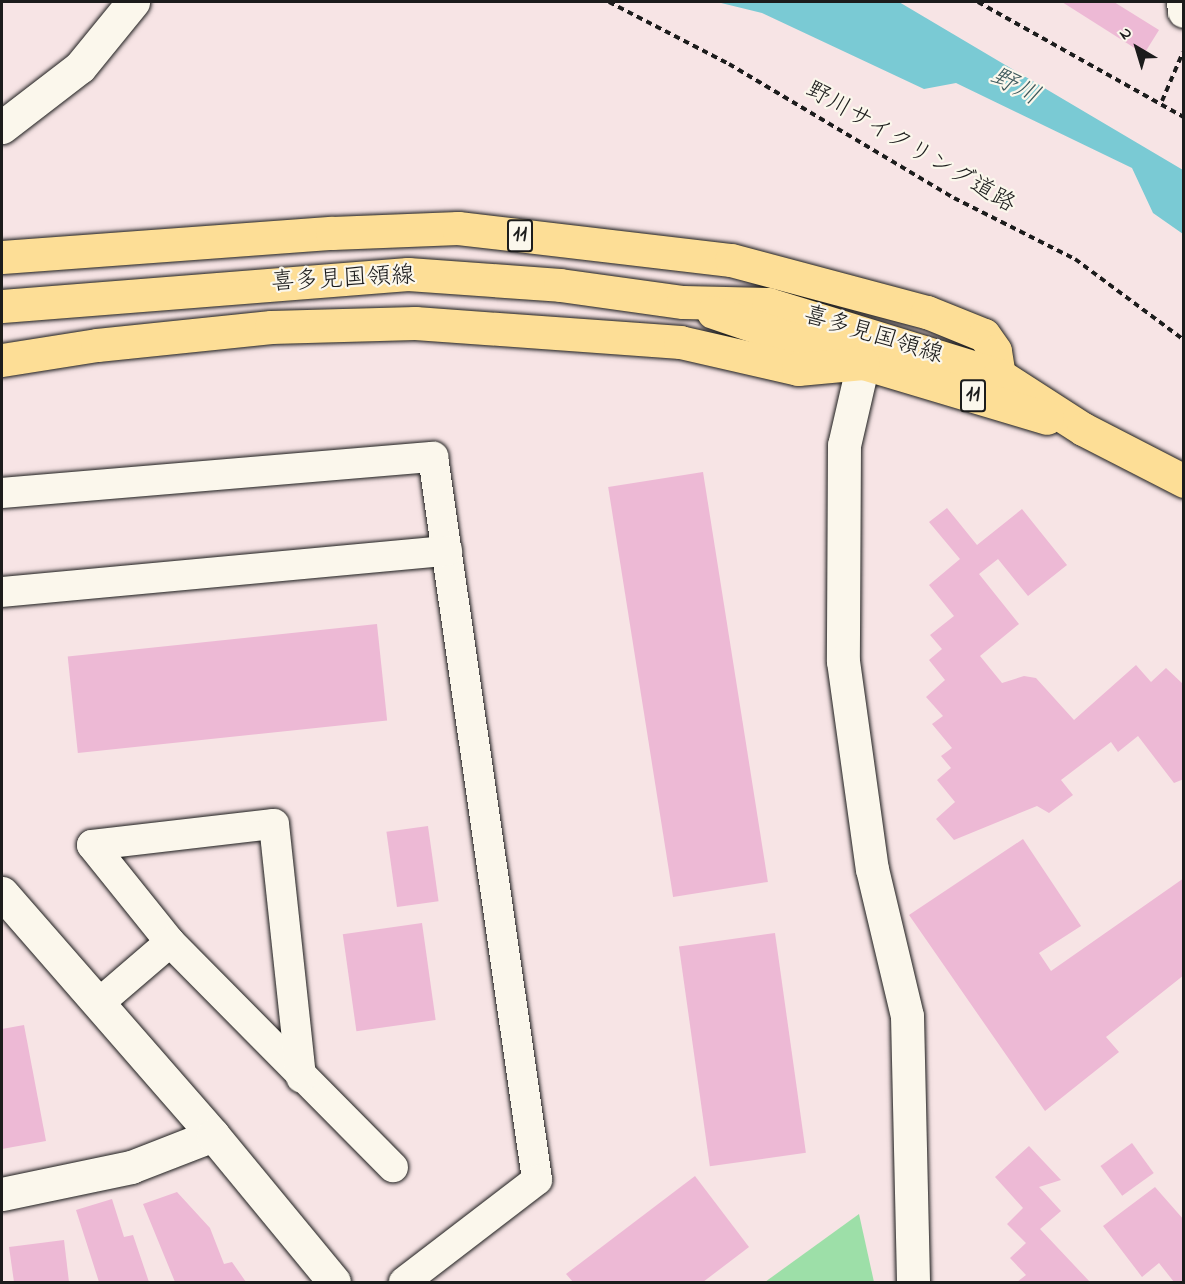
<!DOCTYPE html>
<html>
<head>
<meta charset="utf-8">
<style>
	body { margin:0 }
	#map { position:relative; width:1185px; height:1284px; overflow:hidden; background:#f7e4e5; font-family:"Indie Flower","Klee One",sans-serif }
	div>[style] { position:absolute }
	.green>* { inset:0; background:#9ddfa8 }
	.water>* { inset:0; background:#7acad4 }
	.building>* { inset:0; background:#edb9d5; transform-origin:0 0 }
	.path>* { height:4px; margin-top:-2px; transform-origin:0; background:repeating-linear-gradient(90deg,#1c1c1c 0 6px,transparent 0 10.5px) }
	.roads { filter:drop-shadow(0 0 2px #1c1c1c) drop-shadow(0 0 2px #1c1c1c) }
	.service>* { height:30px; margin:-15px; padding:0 15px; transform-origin:15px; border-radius:15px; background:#fbf7ec }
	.minor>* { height:33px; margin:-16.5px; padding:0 16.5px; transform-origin:16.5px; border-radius:16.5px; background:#fbf7ec }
	.tertiary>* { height:33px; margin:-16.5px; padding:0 16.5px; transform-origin:16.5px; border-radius:16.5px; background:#fbf7ec }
	.primary>* { height:33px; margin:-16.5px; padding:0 16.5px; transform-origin:16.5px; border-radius:16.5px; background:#fdde96 }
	span { translate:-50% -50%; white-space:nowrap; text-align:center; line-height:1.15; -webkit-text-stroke:4.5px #fbf7ec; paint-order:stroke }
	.shield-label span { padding:2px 4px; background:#fbf7ec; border:2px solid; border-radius:4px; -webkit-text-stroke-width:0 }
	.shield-label { font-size:22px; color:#1c1c1c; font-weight:700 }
	.street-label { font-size:24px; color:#1c1c1c }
	.water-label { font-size:26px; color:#3d595c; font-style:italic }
	.frame { position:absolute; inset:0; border:3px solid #1c1c1c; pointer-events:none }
	.north { position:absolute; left:1107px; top:18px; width:60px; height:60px; -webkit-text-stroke:4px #fbf7ec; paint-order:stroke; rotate:322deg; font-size:16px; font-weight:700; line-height:24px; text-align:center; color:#1c1c1c }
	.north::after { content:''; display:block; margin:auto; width:21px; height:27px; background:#1c1c1c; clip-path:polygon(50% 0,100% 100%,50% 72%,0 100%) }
</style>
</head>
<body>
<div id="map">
	<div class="green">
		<i style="clip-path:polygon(859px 1214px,874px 1282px,765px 1282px)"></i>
	</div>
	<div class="water">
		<i style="clip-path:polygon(717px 2px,899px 2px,1183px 170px,1183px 234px,1153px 213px,1132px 168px,956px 83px,924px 89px,762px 13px)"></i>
	</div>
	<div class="building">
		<i style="clip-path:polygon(1062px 2px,1114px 2px,1159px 30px,1144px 54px)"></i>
		<i style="left:703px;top:472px;width:415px;height:96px;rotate:81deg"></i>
		<i style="clip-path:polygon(947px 508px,977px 545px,1022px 509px,1067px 565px,1028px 596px,998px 559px,979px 574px,1019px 624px,980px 656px,1002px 683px,1024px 676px,1036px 678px,1074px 720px,1136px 665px,1151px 682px,1166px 668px,1184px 685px,1184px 779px,1174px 783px,1138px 736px,1118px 752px,1111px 742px,1061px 780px,1073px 795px,1049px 813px,1037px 806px,954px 840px,936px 819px,955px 802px,937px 780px,951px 768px,941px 756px,952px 748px,932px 724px,943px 716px,926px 697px,945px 680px,929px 660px,942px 649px,930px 635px,954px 616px,929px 585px,960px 559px,929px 522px)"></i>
		<i style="left:377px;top:624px;width:97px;height:311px;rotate:84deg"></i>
		<i style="left:428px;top:826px;width:76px;height:42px;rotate:82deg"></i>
		<i style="clip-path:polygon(1023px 839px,1081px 926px,1039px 953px,1051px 971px,1184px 878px,1184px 975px,1106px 1037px,1119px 1052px,1045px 1111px,909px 915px)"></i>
		<i style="left:422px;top:923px;width:98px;height:80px;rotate:82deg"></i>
		<i style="left:775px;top:933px;width:222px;height:97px;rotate:82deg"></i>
		<i style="clip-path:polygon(24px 1025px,46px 1141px,2px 1149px,2px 1029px)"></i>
		<i style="left:1132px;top:1143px;width:37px;height:39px;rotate:54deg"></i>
		<i style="clip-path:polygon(1029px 1146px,1061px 1180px,1039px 1187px,1061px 1211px,1040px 1229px,1090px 1282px,1017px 1282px,1026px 1275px,1010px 1258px,1026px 1243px,1007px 1224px,1023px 1208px,995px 1177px)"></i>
		<i style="clip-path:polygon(695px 1176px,749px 1247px,703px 1282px,573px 1282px,566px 1274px)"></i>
		<i style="clip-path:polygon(1155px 1187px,1184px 1220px,1184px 1282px,1174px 1282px,1159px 1263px,1142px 1277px,1103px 1226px)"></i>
		<i style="clip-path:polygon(177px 1192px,210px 1228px,224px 1264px,232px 1262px,246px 1282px,175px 1282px,143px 1204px)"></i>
		<i style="clip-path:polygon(112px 1199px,124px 1237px,133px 1235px,149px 1282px,99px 1282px,76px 1210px)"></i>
		<i style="clip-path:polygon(64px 1240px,69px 1282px,14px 1282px,9px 1247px)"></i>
	</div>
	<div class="path">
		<i style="left:609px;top:2px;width:135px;rotate:27.3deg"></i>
		<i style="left:729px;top:64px;width:262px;rotate:30.8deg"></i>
		<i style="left:954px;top:198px;width:136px;rotate:26.8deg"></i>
		<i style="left:1075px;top:259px;width:136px;rotate:36.6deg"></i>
		<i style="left:978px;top:2px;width:236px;rotate:29.2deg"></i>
		<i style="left:1162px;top:101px;width:53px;rotate:-66.8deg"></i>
	</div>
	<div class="roads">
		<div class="service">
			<i style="left:2px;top:493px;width:433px;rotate:-4.8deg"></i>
			<i style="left:433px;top:457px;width:730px;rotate:81.81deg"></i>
			<i style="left:537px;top:1180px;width:168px;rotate:142.5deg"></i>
			<i style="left:2px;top:592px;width:447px;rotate:-5.3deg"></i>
			<i style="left:92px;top:845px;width:124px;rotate:51.2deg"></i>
			<i style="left:170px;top:942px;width:317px;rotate:45.3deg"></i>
			<i style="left:92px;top:845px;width:183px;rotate:-6.6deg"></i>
			<i style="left:274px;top:824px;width:255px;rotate:83.9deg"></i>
			<i style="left:98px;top:1004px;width:95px;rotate:-40.7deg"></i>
		</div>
		<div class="minor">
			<i style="left:1183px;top:2px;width:9px;rotate:84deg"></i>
			<i style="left:2px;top:127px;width:98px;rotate:-37.6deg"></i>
			<i style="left:80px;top:67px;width:84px;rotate:-50.8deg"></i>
			<i style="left:863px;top:363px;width:84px;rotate:103deg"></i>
			<i style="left:844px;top:445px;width:216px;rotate:90.3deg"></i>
			<i style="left:843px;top:661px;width:210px;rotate:82.1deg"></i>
			<i style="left:872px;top:869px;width:151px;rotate:76.6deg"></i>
			<i style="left:907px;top:1016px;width:266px;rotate:88.7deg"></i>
			<i style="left:2px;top:1194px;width:132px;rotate:-11.8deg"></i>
			<i style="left:131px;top:1167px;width:88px;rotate:-21.3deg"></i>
		</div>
		<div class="tertiary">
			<i style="left:2px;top:893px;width:321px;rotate:48.9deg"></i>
			<i style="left:213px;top:1135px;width:190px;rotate:50.5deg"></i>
		</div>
		<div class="primary">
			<i style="left:2px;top:257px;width:331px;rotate:-4.2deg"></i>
			<i style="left:332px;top:233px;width:126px;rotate:-2.3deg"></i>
			<i style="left:458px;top:228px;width:275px;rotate:6.7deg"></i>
			<i style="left:731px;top:260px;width:203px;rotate:14.9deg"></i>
			<i style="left:927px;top:312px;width:61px;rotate:22deg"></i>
			<i style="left:984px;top:335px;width:19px;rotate:55deg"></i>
			<i style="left:995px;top:351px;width:24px;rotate:81deg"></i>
			<i style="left:2px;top:306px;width:407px;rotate:-4.5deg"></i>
			<i style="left:408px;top:274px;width:152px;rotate:4.1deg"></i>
			<i style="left:560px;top:285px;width:124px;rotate:7.9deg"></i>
			<i style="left:683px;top:302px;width:85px;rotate:1.3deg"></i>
			<i style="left:768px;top:304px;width:242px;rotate:17.1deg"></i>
			<i style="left:999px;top:375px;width:100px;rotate:32.7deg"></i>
			<i style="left:1083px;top:429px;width:114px;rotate:27.2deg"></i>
			<i style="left:713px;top:312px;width:158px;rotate:18.8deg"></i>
			<i style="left:863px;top:363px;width:192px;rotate:16.6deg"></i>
			<i style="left:2px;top:360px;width:96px;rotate:-9deg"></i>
			<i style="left:97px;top:345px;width:175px;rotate:-5.9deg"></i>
			<i style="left:271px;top:327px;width:144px;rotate:-1.6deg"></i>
			<i style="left:415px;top:323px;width:266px;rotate:4.1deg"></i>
			<i style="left:680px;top:342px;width:121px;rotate:12.9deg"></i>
			<i style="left:798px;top:369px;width:65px;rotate:-5.3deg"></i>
		</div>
	</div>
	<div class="shield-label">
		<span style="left:520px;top:236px">11</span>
		<span style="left:973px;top:396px">11</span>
	</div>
	<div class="street-label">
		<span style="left:910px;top:148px;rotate:30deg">野川サイクリング道路</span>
		<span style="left:343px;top:280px;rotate:-3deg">喜多見国領線</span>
		<span style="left:873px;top:336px;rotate:17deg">喜多見国領線</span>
	</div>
	<div class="water-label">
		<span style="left:1014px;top:88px;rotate:28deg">野川</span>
	</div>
	<div class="frame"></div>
	<div class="north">N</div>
</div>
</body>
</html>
